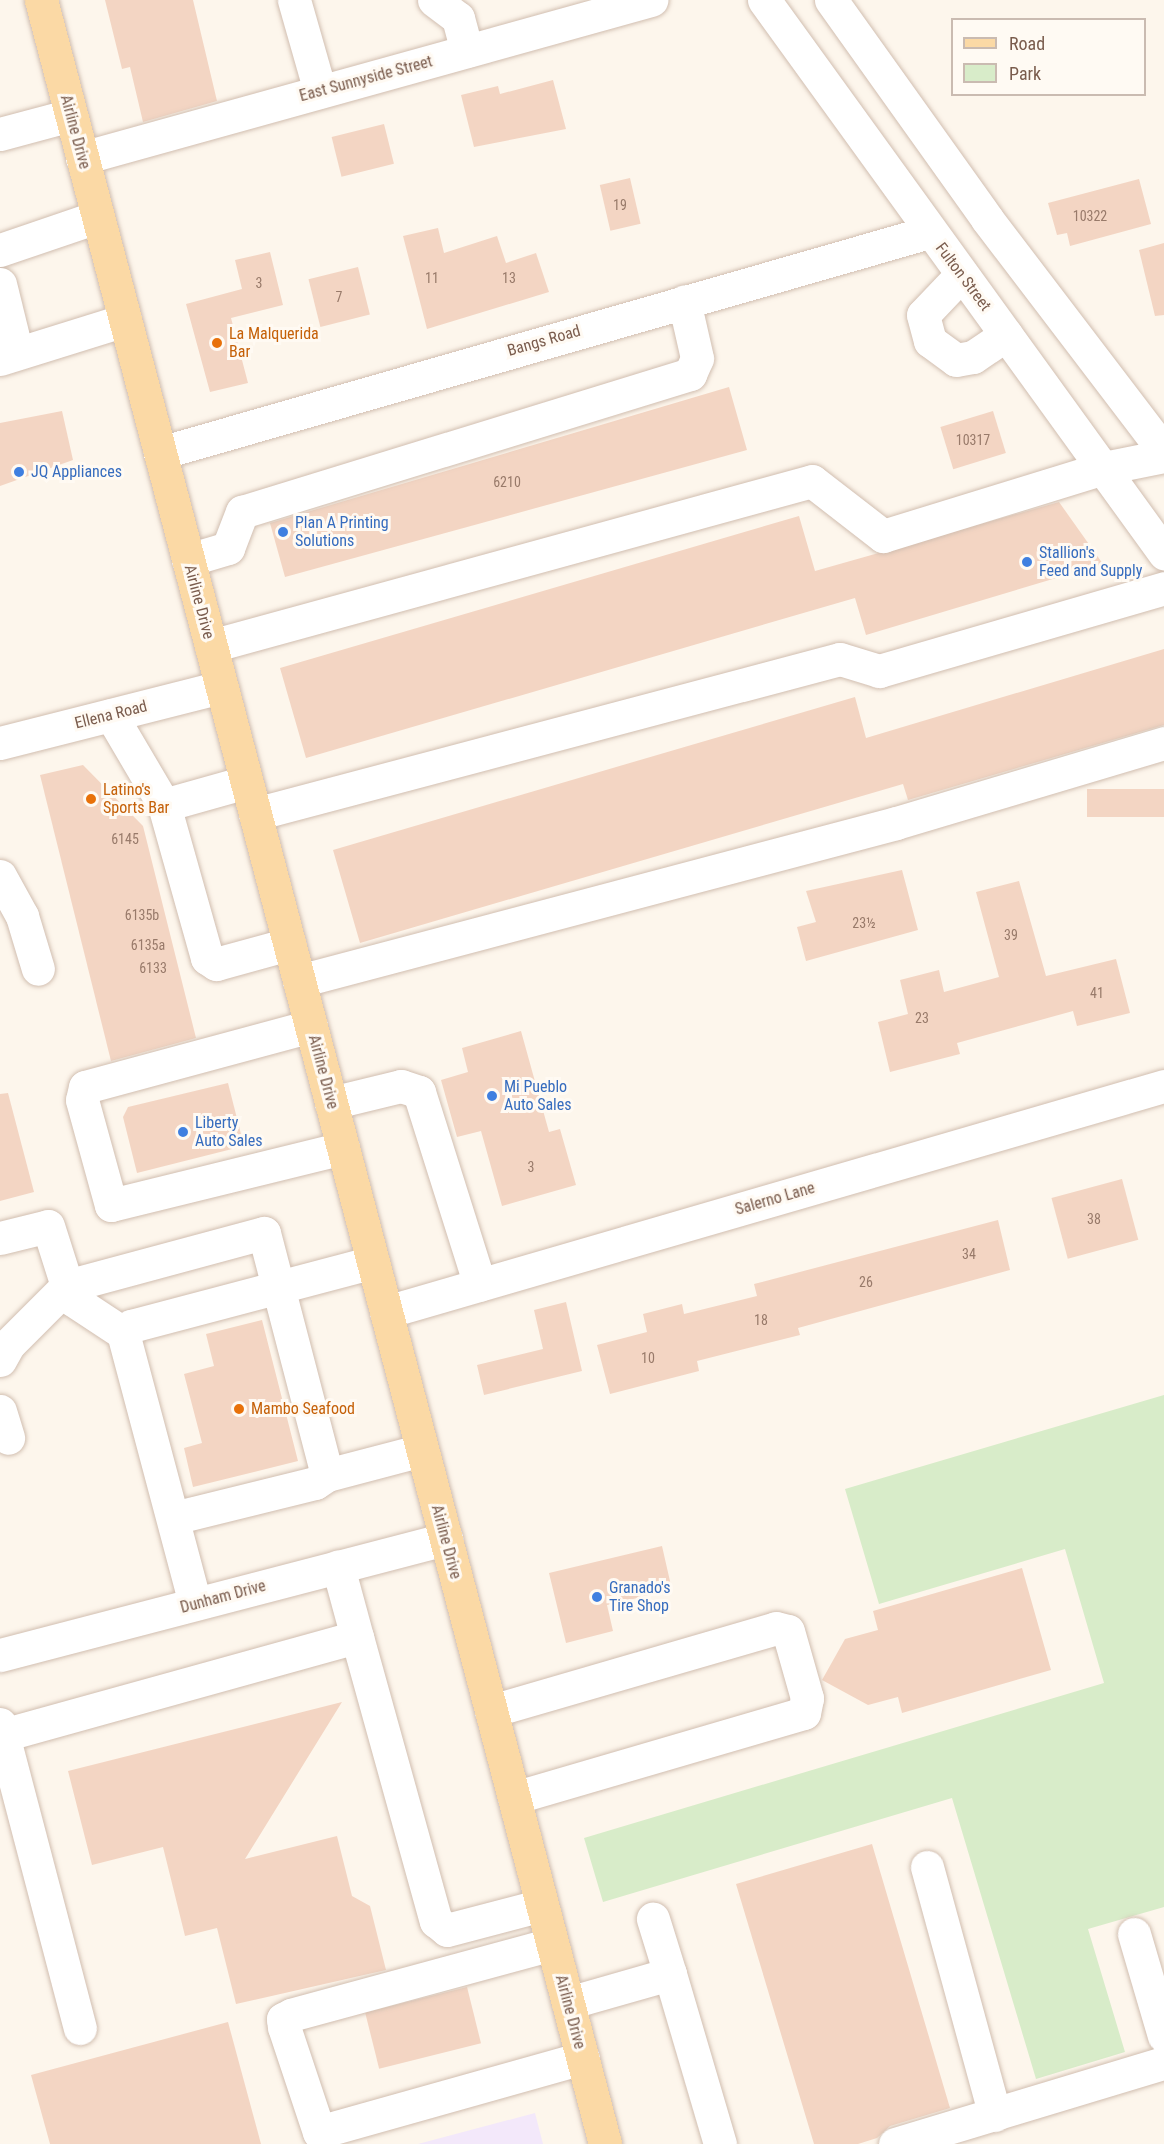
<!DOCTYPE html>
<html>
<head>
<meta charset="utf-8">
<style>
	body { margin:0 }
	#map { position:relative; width:1164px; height:2144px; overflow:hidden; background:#fdf6ec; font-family:"Roboto Condensed",sans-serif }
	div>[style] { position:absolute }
	.education>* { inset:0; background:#f3e8fa }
	.green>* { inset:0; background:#d8ecc9 }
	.building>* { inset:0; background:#f3d5c3; transform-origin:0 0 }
	.roads { filter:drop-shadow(0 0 2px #d1beb0) drop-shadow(0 0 2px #d1beb0) }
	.minor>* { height:33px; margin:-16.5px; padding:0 16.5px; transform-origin:16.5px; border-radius:16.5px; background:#fff }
	.major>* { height:33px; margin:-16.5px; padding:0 16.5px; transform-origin:16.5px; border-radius:16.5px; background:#fbd9a5 }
	.dots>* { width:16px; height:16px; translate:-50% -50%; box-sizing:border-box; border:3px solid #fffaf3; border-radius:50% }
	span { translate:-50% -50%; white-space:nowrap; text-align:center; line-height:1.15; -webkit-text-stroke:6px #fffaf3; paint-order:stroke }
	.number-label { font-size:14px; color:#987a6a }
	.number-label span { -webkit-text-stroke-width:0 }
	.street-label { font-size:16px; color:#7a5c4d }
	.food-label { font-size:16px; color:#c56008 }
	.left { translate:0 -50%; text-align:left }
	.shop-label { font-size:16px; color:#366cbe }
	.legend { position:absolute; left:951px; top:18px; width:195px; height:78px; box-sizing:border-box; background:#fffaf3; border:2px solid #cabbb1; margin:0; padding:8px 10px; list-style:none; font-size:18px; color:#7a5c4d }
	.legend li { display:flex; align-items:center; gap:12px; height:30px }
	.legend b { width:30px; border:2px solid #cabbb1 }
</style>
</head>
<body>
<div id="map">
	<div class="education">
		<i style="clip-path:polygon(535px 2113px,543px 2144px,418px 2144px)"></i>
	</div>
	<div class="green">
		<i style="clip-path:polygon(1164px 1395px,1164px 1907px,1088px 1929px,1125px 2052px,1036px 2079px,952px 1798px,603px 1902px,584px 1838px,1104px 1683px,1065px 1549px,879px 1604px,845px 1489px)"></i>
	</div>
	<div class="building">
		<i style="clip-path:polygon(105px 0,193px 0,217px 101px,143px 122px,130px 67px,122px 69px)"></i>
		<i style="clip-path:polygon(553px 80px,566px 129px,474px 147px,461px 95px,498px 86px,500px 94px)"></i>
		<i style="left:384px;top:124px;width:41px;height:54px;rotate:76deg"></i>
		<i style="left:630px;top:178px;width:47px;height:31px;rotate:77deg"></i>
		<i style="clip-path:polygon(1139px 179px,1151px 224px,1070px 246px,1067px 233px,1057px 235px,1048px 203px)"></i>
		<i style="clip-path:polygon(438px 228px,444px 253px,497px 236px,506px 263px,536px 253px,549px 292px,427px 329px,403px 236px)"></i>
		<i style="clip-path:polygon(1164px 243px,1164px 315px,1155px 316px,1139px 250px)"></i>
		<i style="clip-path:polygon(270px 252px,283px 305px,231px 318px,248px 383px,210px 392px,186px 304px,242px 289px,235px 260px)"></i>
		<i style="left:358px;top:267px;width:49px;height:51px;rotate:76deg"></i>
		<i style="clip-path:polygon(729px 387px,747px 450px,285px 577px,270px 523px)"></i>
		<i style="clip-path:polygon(62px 411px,73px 460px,0 486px,0 423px)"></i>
		<i style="left:993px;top:411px;width:44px;height:55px;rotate:73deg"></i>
		<i style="clip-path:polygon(1059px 502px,1103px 564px,866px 635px,855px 598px,306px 758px,280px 668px,799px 516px,815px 571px)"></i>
		<i style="clip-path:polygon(1164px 649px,1164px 725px,908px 800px,903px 784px,360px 943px,333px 850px,855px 697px,866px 738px)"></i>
		<i style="clip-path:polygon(83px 765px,143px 826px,196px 1038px,111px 1061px,40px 775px)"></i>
		<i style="left:1164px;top:789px;width:28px;height:77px;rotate:90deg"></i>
		<i style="clip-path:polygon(902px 870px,918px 930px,806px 961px,797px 927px,816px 922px,806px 891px)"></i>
		<i style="clip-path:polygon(1019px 881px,1046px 976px,1116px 959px,1130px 1013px,1077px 1026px,1073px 1011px,957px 1043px,960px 1054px,890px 1072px,878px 1022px,908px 1014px,900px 980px,939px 970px,944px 992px,999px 977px,976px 892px)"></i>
		<i style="clip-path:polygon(521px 1031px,549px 1132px,560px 1129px,576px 1185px,502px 1206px,481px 1131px,457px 1137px,441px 1080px,468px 1072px,462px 1048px)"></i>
		<i style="clip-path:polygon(228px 1083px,244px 1146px,137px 1173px,123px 1117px,128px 1107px)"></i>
		<i style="clip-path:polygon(8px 1093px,34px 1192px,0 1201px,0 1094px)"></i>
		<i style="left:1122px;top:1179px;width:63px;height:73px;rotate:75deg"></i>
		<i style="clip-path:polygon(998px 1220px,1010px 1270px,798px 1328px,800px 1335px,697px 1361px,699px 1371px,610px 1394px,597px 1345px,647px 1332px,643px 1314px,682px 1304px,684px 1314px,757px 1296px,754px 1284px)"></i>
		<i style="clip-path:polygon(566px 1302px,582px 1371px,484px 1395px,477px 1365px,543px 1349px,534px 1310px)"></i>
		<i style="clip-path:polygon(262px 1320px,298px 1461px,193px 1487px,184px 1448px,202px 1443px,184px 1374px,214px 1366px,206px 1334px)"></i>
		<i style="clip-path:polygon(662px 1546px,672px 1590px,607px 1605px,613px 1631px,566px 1643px,549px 1573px)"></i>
		<i style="clip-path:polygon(1022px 1568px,1051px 1670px,902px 1713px,898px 1697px,868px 1705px,822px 1680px,845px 1639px,878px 1630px,873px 1611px)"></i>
		<i style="clip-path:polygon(342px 1702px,245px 1859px,337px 1836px,352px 1896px,370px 1906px,386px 1970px,236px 2004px,217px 1928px,185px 1936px,163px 1847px,92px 1865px,68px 1771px)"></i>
		<i style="clip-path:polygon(872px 1844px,950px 2108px,890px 2126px,877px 2138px,858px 2144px,814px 2144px,736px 1884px)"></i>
		<i style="left:467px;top:1987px;width:58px;height:105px;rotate:76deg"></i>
		<i style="clip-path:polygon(228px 2022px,261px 2144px,50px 2144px,31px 2075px)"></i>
	</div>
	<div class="roads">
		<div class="minor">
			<i style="left:294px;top:0;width:95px;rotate:74.1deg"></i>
			<i style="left:434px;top:0;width:30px;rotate:37deg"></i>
			<i style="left:458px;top:18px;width:34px;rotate:75deg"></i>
			<i style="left:764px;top:0;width:683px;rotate:54.12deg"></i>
			<i style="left:831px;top:0;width:269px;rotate:54.5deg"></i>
			<i style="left:987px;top:219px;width:292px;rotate:52.7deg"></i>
			<i style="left:0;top:134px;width:73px;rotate:-15deg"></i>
			<i style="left:82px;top:158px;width:591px;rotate:-15.52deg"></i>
			<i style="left:0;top:250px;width:102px;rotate:-18.8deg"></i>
			<i style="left:961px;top:275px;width:55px;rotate:133.5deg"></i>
			<i style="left:923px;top:315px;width:27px;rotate:75deg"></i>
			<i style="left:930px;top:341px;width:32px;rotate:36deg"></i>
			<i style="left:956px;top:360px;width:17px;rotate:-10deg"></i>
			<i style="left:973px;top:357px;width:40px;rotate:-34deg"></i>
			<i style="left:0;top:284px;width:71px;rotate:76.2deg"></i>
			<i style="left:0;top:359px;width:131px;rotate:-17.3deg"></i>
			<i style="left:160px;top:453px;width:800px;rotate:-16.03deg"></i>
			<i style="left:188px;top:560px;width:42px;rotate:-16.7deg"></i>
			<i style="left:228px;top:548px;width:39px;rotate:-69deg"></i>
			<i style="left:242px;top:512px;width:469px;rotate:-17.1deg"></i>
			<i style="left:690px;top:374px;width:17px;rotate:-66deg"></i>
			<i style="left:697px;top:358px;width:58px;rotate:-102.8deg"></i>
			<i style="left:211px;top:646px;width:623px;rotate:-15.35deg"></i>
			<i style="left:812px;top:481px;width:90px;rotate:37.8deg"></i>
			<i style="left:883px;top:536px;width:231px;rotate:-17.1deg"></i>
			<i style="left:1104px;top:468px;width:61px;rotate:-11.3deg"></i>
			<i style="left:111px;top:715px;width:104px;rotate:59.5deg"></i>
			<i style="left:164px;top:805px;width:159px;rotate:74.3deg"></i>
			<i style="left:207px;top:958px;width:11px;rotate:34deg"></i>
			<i style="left:216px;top:964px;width:76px;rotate:-15.3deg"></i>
			<i style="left:0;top:743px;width:228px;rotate:-14.2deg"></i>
			<i style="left:164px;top:805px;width:85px;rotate:-15.7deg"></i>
			<i style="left:255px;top:814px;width:605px;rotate:-14.84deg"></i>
			<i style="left:840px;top:659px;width:41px;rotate:17.1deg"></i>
			<i style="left:879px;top:671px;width:297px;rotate:-16.2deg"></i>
			<i style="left:0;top:876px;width:46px;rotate:61.2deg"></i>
			<i style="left:22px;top:916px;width:55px;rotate:73.2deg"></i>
			<i style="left:299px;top:981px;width:618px;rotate:-14.82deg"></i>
			<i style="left:896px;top:823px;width:280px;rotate:-16.6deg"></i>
			<i style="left:311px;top:1026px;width:234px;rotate:164.9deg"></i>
			<i style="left:85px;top:1087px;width:13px;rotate:103deg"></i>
			<i style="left:82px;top:1100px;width:109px;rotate:74.6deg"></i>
			<i style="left:111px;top:1205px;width:239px;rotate:-13.8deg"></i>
			<i style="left:331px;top:1103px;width:72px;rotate:-13.7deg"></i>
			<i style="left:401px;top:1086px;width:19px;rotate:18deg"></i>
			<i style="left:419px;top:1092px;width:202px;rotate:72.5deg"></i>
			<i style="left:0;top:1238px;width:49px;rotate:-14deg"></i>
			<i style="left:48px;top:1226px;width:63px;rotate:72.4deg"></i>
			<i style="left:67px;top:1286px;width:204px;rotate:-15.1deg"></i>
			<i style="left:264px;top:1233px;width:250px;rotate:75.4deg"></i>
			<i style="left:327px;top:1475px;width:14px;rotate:146deg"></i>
			<i style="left:315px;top:1483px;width:145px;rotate:166.1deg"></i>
			<i style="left:386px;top:1312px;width:810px;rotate:-16.2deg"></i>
			<i style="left:123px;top:1333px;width:280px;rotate:75.1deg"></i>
			<i style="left:123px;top:1333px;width:11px;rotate:-41deg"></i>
			<i style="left:131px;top:1326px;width:250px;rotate:-14.8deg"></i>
			<i style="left:0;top:1360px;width:18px;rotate:-61deg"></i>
			<i style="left:9px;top:1344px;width:82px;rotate:-45deg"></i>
			<i style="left:67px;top:1286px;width:15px;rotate:67deg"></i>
			<i style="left:73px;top:1300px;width:60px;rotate:33.4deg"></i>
			<i style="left:0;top:1411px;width:28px;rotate:73deg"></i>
			<i style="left:327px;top:1475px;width:98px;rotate:-14.7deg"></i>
			<i style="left:357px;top:1637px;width:295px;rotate:74.5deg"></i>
			<i style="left:436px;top:1921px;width:14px;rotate:39deg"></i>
			<i style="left:447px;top:1930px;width:98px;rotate:-14.7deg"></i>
			<i style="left:0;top:1655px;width:461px;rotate:-14.6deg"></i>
			<i style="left:491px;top:1711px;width:297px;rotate:-16.2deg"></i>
			<i style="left:776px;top:1628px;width:12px;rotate:14deg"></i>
			<i style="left:788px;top:1631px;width:70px;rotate:74.2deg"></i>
			<i style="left:807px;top:1698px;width:15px;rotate:101deg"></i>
			<i style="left:804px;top:1713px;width:302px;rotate:163.7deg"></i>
			<i style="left:0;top:1724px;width:11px;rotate:75deg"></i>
			<i style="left:3px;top:1735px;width:367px;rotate:-15.5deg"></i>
			<i style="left:357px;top:1637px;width:73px;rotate:-105.2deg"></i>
			<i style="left:3px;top:1735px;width:303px;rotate:75.3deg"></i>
			<i style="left:927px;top:1867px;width:257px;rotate:74.7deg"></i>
			<i style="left:1134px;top:1934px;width:106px;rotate:73.6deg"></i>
			<i style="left:552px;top:1944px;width:270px;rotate:164.8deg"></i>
			<i style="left:291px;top:2015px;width:9px;rotate:153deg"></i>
			<i style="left:283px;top:2019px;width:8px;rotate:83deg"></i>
			<i style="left:284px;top:2027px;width:111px;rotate:71.6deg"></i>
			<i style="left:319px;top:2132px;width:274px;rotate:-15.7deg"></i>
			<i style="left:670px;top:1974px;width:177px;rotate:73.6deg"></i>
			<i style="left:568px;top:2003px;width:106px;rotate:-15.9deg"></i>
			<i style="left:670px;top:1974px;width:58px;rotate:-107.2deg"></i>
			<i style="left:895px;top:2144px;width:281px;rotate:-16.8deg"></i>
		</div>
		<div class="major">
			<i style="left:41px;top:0;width:2217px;rotate:75.26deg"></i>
		</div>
	</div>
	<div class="dots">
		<i style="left:217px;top:343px;background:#e8710a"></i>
		<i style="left:19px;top:472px;background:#3f7fe0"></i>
		<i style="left:283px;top:532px;background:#3f7fe0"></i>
		<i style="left:1027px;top:562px;background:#3f7fe0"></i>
		<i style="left:91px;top:799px;background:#e8710a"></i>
		<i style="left:492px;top:1096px;background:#3f7fe0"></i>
		<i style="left:183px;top:1132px;background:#3f7fe0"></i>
		<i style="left:239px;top:1409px;background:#e8710a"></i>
		<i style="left:597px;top:1597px;background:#3f7fe0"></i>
	</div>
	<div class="number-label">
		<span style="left:620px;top:205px">19</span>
		<span style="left:1090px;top:216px">10322</span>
		<span style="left:432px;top:278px">11</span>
		<span style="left:509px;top:278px">13</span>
		<span style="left:259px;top:283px">3</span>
		<span style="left:339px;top:297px">7</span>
		<span style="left:973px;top:440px">10317</span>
		<span style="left:507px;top:482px">6210</span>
		<span style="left:125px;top:839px">6145</span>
		<span style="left:142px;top:915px">6135b</span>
		<span style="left:864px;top:923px">23½</span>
		<span style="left:1011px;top:935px">39</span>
		<span style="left:148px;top:945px">6135a</span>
		<span style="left:153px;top:968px">6133</span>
		<span style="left:1097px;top:993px">41</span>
		<span style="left:922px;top:1018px">23</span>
		<span style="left:531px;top:1167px">3</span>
		<span style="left:1094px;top:1219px">38</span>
		<span style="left:969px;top:1254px">34</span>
		<span style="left:866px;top:1282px">26</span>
		<span style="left:761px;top:1320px">18</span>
		<span style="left:648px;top:1358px">10</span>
	</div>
	<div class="street-label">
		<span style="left:366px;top:79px;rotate:-15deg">East Sunnyside Street</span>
		<span style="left:75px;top:132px;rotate:75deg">Airline Drive</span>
		<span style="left:963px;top:277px;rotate:53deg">Fulton Street</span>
		<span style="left:544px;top:341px;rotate:-16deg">Bangs Road</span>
		<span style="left:199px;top:602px;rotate:75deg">Airline Drive</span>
		<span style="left:111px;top:715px;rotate:-14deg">Ellena Road</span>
		<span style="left:323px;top:1072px;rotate:75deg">Airline Drive</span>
		<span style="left:775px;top:1199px;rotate:-16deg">Salerno Lane</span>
		<span style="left:446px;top:1542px;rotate:75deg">Airline Drive</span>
		<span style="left:223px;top:1597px;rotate:-15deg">Dunham Drive</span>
		<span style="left:570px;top:2012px;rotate:75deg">Airline Drive</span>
	</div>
	<div class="food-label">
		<span class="left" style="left:229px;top:343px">La Malquerida<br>Bar</span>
		<span class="left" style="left:103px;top:799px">Latino's<br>Sports Bar</span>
		<span class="left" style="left:251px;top:1409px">Mambo Seafood</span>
	</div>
	<div class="shop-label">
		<span class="left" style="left:31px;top:472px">JQ Appliances</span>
		<span class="left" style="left:295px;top:532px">Plan A Printing<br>Solutions</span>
		<span class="left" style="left:1039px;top:562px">Stallion's<br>Feed and Supply</span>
		<span class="left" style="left:504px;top:1096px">Mi Pueblo<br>Auto Sales</span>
		<span class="left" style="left:195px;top:1132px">Liberty<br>Auto Sales</span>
		<span class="left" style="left:609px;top:1597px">Granado's<br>Tire Shop</span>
	</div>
	<ul class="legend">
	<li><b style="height:8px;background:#fbd9a5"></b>Road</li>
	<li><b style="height:16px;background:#d8ecc9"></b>Park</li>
	</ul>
</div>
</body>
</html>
